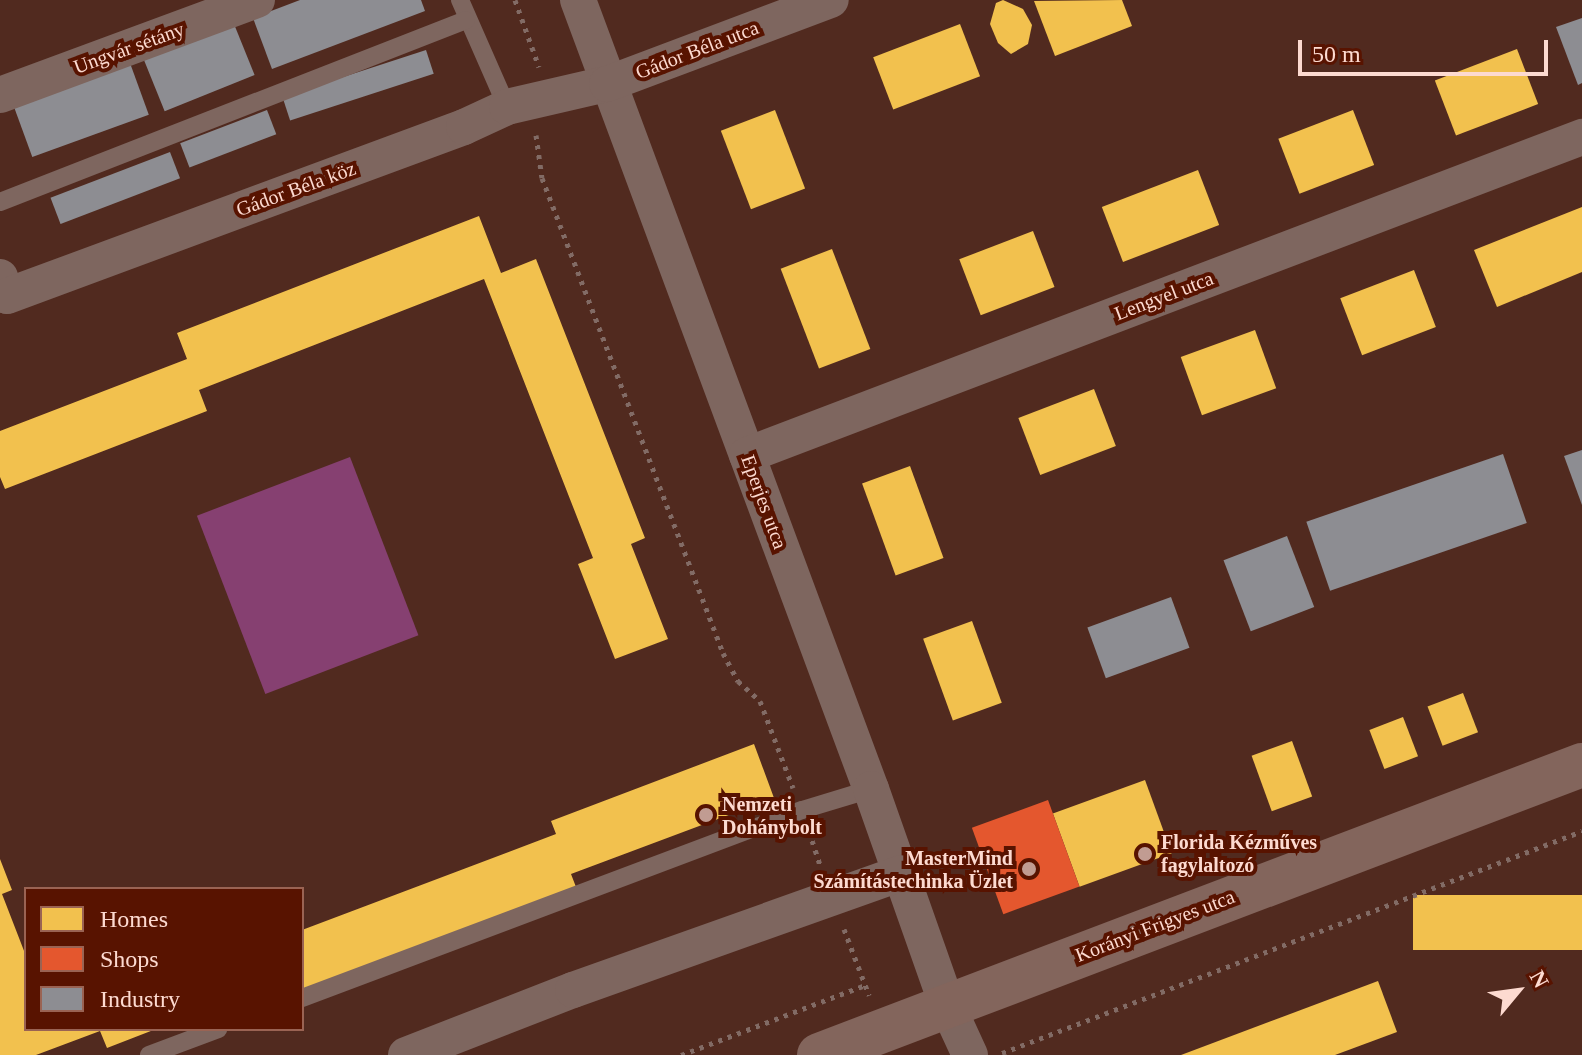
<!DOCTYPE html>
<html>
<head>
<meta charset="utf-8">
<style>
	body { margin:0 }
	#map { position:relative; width:1582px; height:1055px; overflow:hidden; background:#512a1f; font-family:Georgia,serif }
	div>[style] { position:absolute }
	.green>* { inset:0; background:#864071; transform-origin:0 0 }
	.homes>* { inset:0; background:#f2c14e; transform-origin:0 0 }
	.shops>* { inset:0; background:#e4572e; transform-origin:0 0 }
	.industry>* { inset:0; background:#8d8d92; transform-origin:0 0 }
	.path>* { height:5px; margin-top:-2.5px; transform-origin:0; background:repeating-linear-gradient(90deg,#826b65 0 4px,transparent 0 10px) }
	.lane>* { height:18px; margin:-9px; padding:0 9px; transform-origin:9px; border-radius:9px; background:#7e665f }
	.street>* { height:36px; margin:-18px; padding:0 18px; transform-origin:18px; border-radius:18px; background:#7e665f }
	.secondary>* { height:44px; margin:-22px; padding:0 22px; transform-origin:22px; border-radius:22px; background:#83655c }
	.dots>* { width:22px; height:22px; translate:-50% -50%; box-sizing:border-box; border:4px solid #581300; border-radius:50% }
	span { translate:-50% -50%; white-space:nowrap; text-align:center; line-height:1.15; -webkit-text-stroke:8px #581300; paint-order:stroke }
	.street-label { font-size:20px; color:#fddad0 }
	.poi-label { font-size:20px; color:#fddad0; font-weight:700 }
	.left { translate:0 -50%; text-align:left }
	.right { translate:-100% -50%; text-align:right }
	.legend { position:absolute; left:24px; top:887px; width:280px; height:144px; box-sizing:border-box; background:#581300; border:2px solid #9a6353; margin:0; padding:10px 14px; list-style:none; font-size:24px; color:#fddad0 }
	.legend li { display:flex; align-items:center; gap:16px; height:40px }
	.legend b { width:40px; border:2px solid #9a6353 }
	.north { position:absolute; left:1478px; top:951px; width:80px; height:80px; -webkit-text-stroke:6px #581300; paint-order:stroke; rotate:61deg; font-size:22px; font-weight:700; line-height:32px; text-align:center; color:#fddad0 }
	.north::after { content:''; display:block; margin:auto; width:28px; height:36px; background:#fddad0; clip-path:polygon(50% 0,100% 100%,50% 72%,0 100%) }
	.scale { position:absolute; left:1298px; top:40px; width:250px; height:36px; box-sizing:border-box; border:4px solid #fddad0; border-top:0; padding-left:10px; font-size:24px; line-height:28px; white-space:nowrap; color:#fddad0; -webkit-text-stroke:6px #581300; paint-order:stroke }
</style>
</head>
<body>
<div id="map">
	<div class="green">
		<i style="left:350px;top:457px;width:191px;height:164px;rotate:69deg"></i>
	</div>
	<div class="homes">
		<i style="clip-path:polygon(1003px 0,1023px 9px,1032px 25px,1028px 44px,1011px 54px,998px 43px,990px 24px,996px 3px)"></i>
		<i style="clip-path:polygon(1122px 0,1132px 26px,1055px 56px,1034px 1px)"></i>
		<i style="left:960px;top:24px;width:56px;height:93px;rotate:69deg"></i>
		<i style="left:1517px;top:49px;width:59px;height:88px;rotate:69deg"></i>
		<i style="left:775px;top:110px;width:84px;height:58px;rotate:69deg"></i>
		<i style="left:1353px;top:110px;width:59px;height:80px;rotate:69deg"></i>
		<i style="left:1198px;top:170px;width:59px;height:103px;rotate:69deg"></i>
		<i style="clip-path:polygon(1582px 207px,1582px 272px,1497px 307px,1474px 250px)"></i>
		<i style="clip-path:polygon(479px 216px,501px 273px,536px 259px,645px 538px,631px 544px,668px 639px,615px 659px,578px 564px,593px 558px,484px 279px,199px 390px,207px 411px,5px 489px,0 477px,0 431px,187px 359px,177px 333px)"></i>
		<i style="left:1033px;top:231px;width:60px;height:79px;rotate:69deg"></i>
		<i style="left:832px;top:249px;width:107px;height:55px;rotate:69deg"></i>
		<i style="left:1414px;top:270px;width:61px;height:79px;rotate:69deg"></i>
		<i style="left:1255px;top:330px;width:62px;height:79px;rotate:70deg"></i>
		<i style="left:1094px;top:389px;width:61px;height:81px;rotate:69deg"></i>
		<i style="left:910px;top:466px;width:98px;height:51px;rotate:70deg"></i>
		<i style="left:972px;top:621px;width:87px;height:52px;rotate:70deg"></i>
		<i style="left:1463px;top:693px;width:42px;height:38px;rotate:69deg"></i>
		<i style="left:1403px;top:717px;width:42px;height:36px;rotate:69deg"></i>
		<i style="left:1292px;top:741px;width:59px;height:43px;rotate:70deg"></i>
		<i style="clip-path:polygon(754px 744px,774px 798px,571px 874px,576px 887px,302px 990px,302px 930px,556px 834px,551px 821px)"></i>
		<i style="left:1145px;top:780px;width:78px;height:98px;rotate:70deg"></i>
		<i style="clip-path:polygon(0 859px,12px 890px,2px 894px,26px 956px,26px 1029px,156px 1029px,107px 1048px,100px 1031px,36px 1055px,0 1055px)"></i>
		<i style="left:1582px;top:895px;width:55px;height:169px;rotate:90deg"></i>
		<i style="clip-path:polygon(1378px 981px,1397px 1032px,1335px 1055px,1181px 1055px)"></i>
	</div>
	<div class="shops">
		<i style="left:1048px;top:800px;width:92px;height:81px;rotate:70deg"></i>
	</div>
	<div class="industry">
		<i style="clip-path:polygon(300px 0,421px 0,425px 11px,272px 69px,253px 18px)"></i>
		<i style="clip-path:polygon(1582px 18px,1582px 83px,1578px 85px,1556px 27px)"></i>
		<i style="left:234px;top:24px;width:55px;height:97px;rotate:68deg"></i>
		<i style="left:426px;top:50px;width:25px;height:151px;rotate:72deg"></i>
		<i style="left:130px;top:63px;width:55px;height:124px;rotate:70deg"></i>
		<i style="left:267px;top:110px;width:26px;height:93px;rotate:69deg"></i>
		<i style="left:170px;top:152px;width:28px;height:128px;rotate:69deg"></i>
		<i style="clip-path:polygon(1582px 450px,1582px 505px,1564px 456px)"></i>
		<i style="left:1503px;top:454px;width:73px;height:208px;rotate:71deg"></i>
		<i style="left:1287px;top:536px;width:76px;height:68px;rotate:69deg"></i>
		<i style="left:1171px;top:597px;width:54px;height:89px;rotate:70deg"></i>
	</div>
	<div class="path">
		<i style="left:515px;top:0;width:71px;rotate:70.3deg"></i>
		<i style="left:536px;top:135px;width:43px;rotate:82.1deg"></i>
		<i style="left:542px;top:178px;width:508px;rotate:69.14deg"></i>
		<i style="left:723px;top:653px;width:32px;rotate:62deg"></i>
		<i style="left:738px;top:681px;width:30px;rotate:42deg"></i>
		<i style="left:760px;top:701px;width:93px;rotate:69.2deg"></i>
		<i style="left:809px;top:831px;width:38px;rotate:72deg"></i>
		<i style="left:844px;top:929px;width:71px;rotate:69.3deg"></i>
		<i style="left:1002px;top:1053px;width:621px;rotate:-20.94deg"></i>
		<i style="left:681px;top:1055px;width:197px;rotate:-20.8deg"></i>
	</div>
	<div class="lane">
		<i style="left:460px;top:0;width:117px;rotate:66.3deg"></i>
		<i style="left:0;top:202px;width:500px;rotate:-21.33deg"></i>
		<i style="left:302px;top:998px;width:534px;rotate:-20.61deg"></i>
		<i style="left:802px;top:810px;width:72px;rotate:-16.9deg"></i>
		<i style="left:149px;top:1055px;width:74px;rotate:-20.6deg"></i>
	</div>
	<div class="street">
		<i style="left:578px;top:0;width:842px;rotate:69.63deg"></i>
		<i style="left:871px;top:789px;width:229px;rotate:70.6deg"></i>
		<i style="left:947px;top:1005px;width:55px;rotate:65.3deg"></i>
		<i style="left:0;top:95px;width:274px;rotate:-20.3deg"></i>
		<i style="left:0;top:277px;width:20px;rotate:70deg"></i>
		<i style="left:7px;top:296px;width:487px;rotate:-20.3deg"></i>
		<i style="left:464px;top:127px;width:47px;rotate:-24.9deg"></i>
		<i style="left:507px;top:107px;width:103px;rotate:-13deg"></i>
		<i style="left:607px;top:84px;width:239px;rotate:-20.6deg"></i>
		<i style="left:747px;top:455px;width:894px;rotate:-20.85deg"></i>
		<i style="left:406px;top:1055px;width:179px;rotate:-21.3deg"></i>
		<i style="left:573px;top:990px;width:348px;rotate:-19.6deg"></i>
	</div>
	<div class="secondary">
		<i style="left:819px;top:1055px;width:816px;rotate:-20.81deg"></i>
	</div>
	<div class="dots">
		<i style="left:706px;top:815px;background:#c19c92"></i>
		<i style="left:1145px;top:854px;background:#c19c92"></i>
		<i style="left:1029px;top:869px;background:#c19c92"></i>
	</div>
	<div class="street-label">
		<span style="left:129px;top:48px;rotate:-20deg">Ungvár sétány</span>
		<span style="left:697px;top:50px;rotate:-21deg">Gádor Béla utca</span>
		<span style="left:296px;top:189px;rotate:-20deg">Gádor Béla köz</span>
		<span style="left:1164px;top:296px;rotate:-21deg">Lengyel utca</span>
		<span style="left:764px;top:502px;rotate:70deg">Eperjes utca</span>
		<span style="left:1155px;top:926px;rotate:-21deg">Korányi Frigyes utca</span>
	</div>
	<div class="poi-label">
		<span class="left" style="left:722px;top:816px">Nemzeti<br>Dohánybolt</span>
		<span class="left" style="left:1161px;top:854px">Florida Kézműves<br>fagylaltozó</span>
		<span class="right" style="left:1013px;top:870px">MasterMind<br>Számítástechinka Üzlet</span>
	</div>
	<ul class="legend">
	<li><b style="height:22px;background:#f2c14e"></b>Homes</li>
	<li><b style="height:22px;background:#e4572e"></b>Shops</li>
	<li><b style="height:22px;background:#8d8d92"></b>Industry</li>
	</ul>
	<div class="north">N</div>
	<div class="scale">50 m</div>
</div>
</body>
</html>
